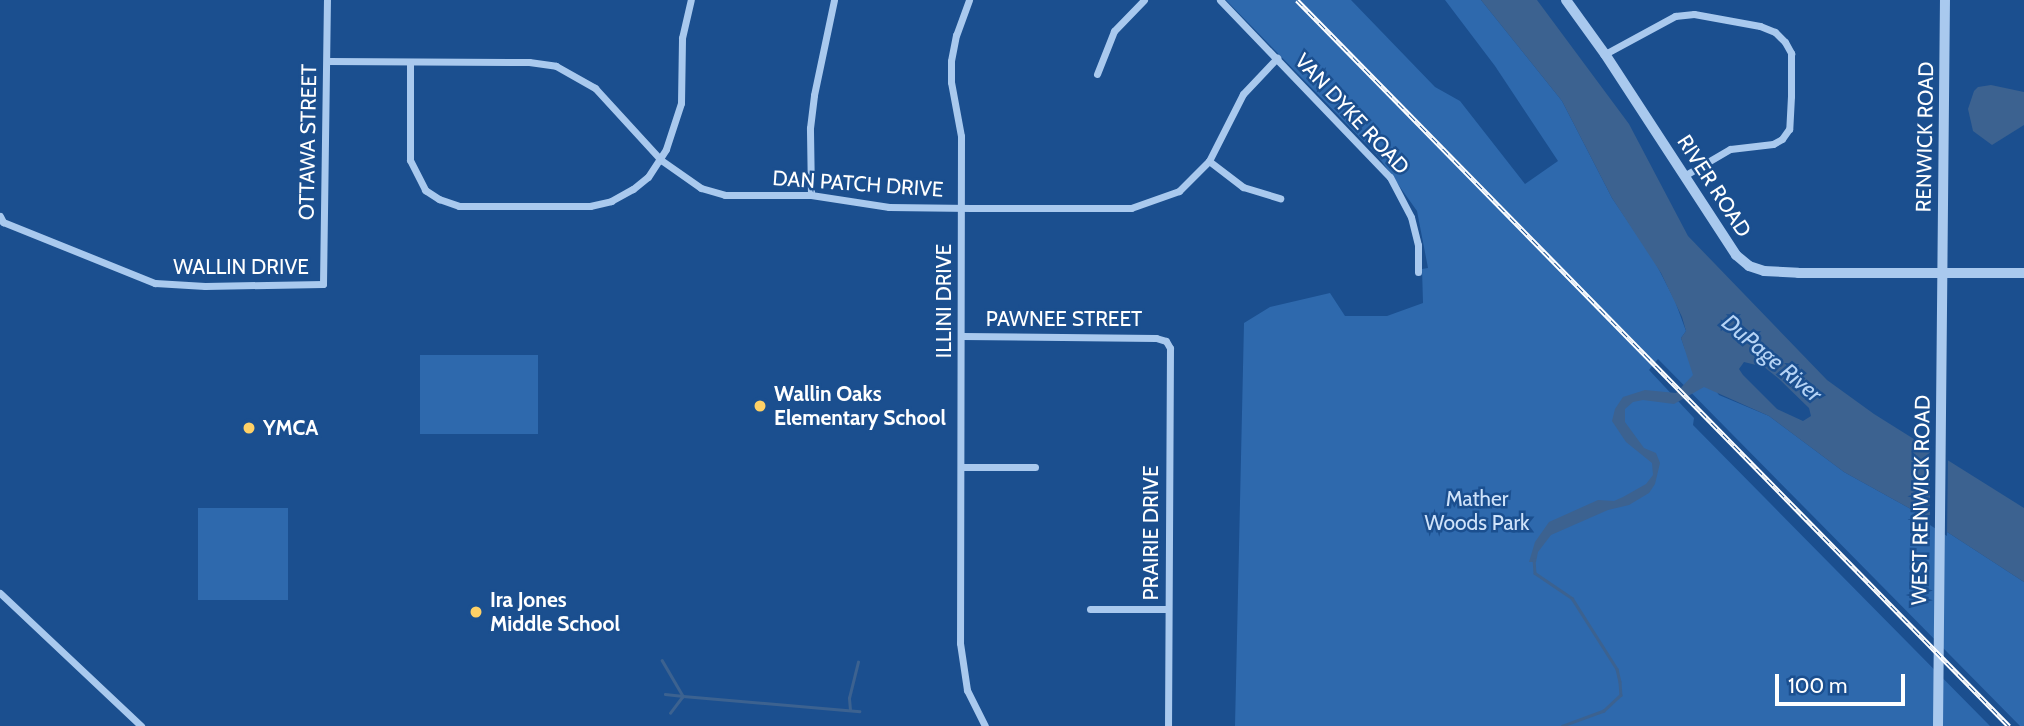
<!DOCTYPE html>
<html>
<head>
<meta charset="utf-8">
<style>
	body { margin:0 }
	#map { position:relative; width:2024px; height:726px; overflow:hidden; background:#1b4f8f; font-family:Cabin,sans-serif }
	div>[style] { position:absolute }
	.green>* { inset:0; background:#2e69ad; transform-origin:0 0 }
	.water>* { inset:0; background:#3c6290 }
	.pier>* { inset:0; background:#1b4f8f }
	.stream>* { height:2.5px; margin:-1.25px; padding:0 1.25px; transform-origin:1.25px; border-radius:1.25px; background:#3c6290 }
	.minor>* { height:7px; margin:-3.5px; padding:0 3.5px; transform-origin:3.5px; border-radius:3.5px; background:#a9c9ee }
	.tertiary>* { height:10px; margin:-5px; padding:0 5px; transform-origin:5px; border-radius:5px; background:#a9c9ee }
	.rail>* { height:5px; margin-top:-2.5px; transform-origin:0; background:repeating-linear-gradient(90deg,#1b4f8f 0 8px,#fff 0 16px); box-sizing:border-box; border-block:2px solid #fff }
	.dots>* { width:19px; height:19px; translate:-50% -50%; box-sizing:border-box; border:4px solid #1b4f8f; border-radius:50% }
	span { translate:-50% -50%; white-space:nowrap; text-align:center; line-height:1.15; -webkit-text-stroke:5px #1b4f8f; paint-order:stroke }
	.street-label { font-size:21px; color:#fff }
	.poi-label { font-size:21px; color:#fff; font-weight:700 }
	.left { translate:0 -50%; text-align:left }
	.park-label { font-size:21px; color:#cfe3fa }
	.water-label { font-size:23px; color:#b5d3f5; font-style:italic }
	.scale { position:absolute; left:1775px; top:674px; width:130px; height:32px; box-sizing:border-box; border:4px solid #fff; border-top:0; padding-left:9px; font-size:21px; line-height:24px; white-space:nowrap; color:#fff; -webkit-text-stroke:5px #1b4f8f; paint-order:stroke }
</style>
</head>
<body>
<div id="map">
	<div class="green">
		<i style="clip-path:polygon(1226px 0,1351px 0,1435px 87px,1460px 101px,1525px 184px,1558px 161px,1495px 66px,1445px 0,1481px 0,1562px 101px,1612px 198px,1654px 260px,1675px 301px,1686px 331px,1681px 338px,1685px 349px,1719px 395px,1769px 416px,1844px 472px,1918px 513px,2024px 582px,2024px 726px,2020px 726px,1658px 359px,1649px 370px,1694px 418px,1693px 425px,1990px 726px,1235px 726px,1244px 323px,1270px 307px,1330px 293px,1345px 316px,1387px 316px,1423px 303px,1422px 269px,1428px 268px,1417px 211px,1378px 156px)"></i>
		<i style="left:420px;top:355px;width:118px;height:79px"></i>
		<i style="left:198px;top:508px;width:90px;height:92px"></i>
	</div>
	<div class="water">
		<i style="clip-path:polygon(evenodd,1481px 0,1537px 0,1629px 124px,1688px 236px,1827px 380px,1874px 414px,2024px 508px,2024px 582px,1918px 513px,1844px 472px,1769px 416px,1704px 387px,1674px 404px,1643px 400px,1633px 402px,1625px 409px,1625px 422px,1644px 448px,1656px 453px,1660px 463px,1655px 484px,1649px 493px,1629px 505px,1608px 510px,1551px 535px,1538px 552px,1536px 562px,1529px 562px,1535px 542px,1549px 522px,1598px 500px,1614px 501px,1623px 497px,1646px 484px,1653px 475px,1652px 463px,1626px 442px,1612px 421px,1615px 409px,1623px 397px,1645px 390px,1676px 393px,1693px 375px,1681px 338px,1686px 331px,1682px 317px,1661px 273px,1612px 198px,1562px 101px,1481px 0,1744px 362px,1764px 367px,1778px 378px,1809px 408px,1811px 416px,1803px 421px,1777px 409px,1743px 375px,1739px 369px,1744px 362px)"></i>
		<i style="clip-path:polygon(1991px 85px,2024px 92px,2024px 125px,1992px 145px,1973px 131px,1968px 109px,1974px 91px,1978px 87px)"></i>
	</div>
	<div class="pier">
		<i style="clip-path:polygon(1930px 446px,1948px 457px,1947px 536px,1930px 525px)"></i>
	</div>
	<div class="stream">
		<i style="left:1534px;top:559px;width:14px;rotate:86deg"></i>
		<i style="left:1535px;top:573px;width:45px;rotate:34deg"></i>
		<i style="left:1572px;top:598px;width:84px;rotate:57.6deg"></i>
		<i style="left:1617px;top:669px;width:13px;rotate:77deg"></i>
		<i style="left:1620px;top:682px;width:13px;rotate:86deg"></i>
		<i style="left:1621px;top:695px;width:23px;rotate:137deg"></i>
		<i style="left:1604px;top:711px;width:44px;rotate:159.9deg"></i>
		<i style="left:662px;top:660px;width:42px;rotate:59.7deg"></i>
		<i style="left:683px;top:696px;width:177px;rotate:4.9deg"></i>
		<i style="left:665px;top:694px;width:18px;rotate:6deg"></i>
		<i style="left:850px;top:710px;width:12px;rotate:-95deg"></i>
		<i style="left:849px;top:698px;width:37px;rotate:-76deg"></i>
		<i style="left:670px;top:713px;width:21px;rotate:-53deg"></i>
	</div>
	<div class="minor">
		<i style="left:969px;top:0;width:37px;rotate:110deg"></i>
		<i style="left:956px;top:35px;width:26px;rotate:101deg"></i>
		<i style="left:951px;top:61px;width:21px;rotate:90deg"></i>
		<i style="left:951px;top:82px;width:55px;rotate:79.5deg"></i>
		<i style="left:961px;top:136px;width:507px;rotate:90.11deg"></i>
		<i style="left:960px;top:643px;width:48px;rotate:81.5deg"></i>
		<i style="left:967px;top:690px;width:40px;rotate:63.4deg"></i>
		<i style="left:1220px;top:0;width:245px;rotate:46.2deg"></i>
		<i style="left:1390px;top:177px;width:45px;rotate:62.3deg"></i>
		<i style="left:1411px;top:217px;width:29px;rotate:76deg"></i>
		<i style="left:1418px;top:245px;width:27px;rotate:90deg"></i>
		<i style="left:1605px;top:54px;width:80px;rotate:-28.5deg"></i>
		<i style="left:1675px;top:16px;width:19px;rotate:-6deg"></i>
		<i style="left:1694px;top:14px;width:67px;rotate:10.3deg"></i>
		<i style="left:1760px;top:26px;width:16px;rotate:22deg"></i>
		<i style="left:1775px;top:32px;width:14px;rotate:45deg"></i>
		<i style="left:1785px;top:42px;width:13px;rotate:61deg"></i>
		<i style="left:1791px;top:53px;width:43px;rotate:90deg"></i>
		<i style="left:1791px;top:96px;width:33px;rotate:93deg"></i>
		<i style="left:1789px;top:129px;width:12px;rotate:125deg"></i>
		<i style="left:1782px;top:139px;width:10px;rotate:151deg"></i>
		<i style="left:1773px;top:144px;width:43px;rotate:173.4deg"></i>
		<i style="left:1730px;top:149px;width:53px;rotate:149.6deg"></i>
		<i style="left:328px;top:61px;width:201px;rotate:0.3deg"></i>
		<i style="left:529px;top:62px;width:27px;rotate:8deg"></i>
		<i style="left:556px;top:66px;width:45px;rotate:29.4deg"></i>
		<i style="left:595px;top:88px;width:98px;rotate:47.5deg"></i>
		<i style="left:661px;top:160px;width:49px;rotate:35deg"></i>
		<i style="left:701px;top:188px;width:25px;rotate:16deg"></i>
		<i style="left:725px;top:195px;width:86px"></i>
		<i style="left:811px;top:195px;width:79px;rotate:8.7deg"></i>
		<i style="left:889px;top:207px;width:82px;rotate:0.7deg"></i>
		<i style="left:971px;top:208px;width:160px"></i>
		<i style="left:1131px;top:208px;width:51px;rotate:-19.5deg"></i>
		<i style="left:1179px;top:191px;width:42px;rotate:-45deg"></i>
		<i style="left:1209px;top:161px;width:75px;rotate:-63.1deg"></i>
		<i style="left:1243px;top:94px;width:50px;rotate:-46.6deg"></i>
		<i style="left:410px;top:63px;width:97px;rotate:90deg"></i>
		<i style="left:410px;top:160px;width:34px;rotate:63deg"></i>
		<i style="left:425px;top:190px;width:17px;rotate:33deg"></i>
		<i style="left:439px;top:199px;width:21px;rotate:19deg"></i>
		<i style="left:459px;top:206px;width:131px"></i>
		<i style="left:590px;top:206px;width:22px;rotate:-13deg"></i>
		<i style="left:611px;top:201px;width:25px;rotate:-29deg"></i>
		<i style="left:633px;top:189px;width:19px;rotate:-39deg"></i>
		<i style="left:648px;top:177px;width:33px;rotate:-57deg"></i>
		<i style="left:666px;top:149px;width:48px;rotate:-71.9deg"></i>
		<i style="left:681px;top:103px;width:65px;rotate:-89.1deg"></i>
		<i style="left:682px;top:38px;width:39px;rotate:-77deg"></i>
		<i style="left:1097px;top:74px;width:46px;rotate:-68.4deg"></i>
		<i style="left:1114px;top:31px;width:43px;rotate:-45.9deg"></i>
		<i style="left:1209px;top:161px;width:43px;rotate:37.4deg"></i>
		<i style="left:1243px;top:187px;width:39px;rotate:17deg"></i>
		<i style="left:811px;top:195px;width:67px;rotate:-90.9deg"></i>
		<i style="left:810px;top:128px;width:33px;rotate:-83deg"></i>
		<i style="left:814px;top:95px;width:97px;rotate:-78.1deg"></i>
		<i style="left:0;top:216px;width:7px;rotate:63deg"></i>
		<i style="left:3px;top:222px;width:164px;rotate:21.9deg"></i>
		<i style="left:155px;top:283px;width:50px;rotate:3.4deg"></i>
		<i style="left:205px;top:286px;width:118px;rotate:-1deg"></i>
		<i style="left:323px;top:284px;width:284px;rotate:-89.2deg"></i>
		<i style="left:962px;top:336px;width:194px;rotate:0.6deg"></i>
		<i style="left:1156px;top:338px;width:10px;rotate:17deg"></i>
		<i style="left:1166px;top:341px;width:8px;rotate:60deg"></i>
		<i style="left:1170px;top:348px;width:378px;rotate:90.3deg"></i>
		<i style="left:961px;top:467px;width:74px"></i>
		<i style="left:0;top:593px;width:194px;rotate:43.3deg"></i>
		<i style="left:1090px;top:609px;width:78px"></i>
	</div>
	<div class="tertiary">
		<i style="left:1566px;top:0;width:67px;rotate:54.2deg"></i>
		<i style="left:1605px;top:54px;width:240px;rotate:56.9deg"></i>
		<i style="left:1736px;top:255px;width:17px;rotate:40deg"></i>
		<i style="left:1749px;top:266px;width:16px;rotate:18deg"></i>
		<i style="left:1764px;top:271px;width:34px;rotate:3deg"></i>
		<i style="left:1798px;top:273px;width:226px"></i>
		<i style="left:1938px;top:726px;width:726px;rotate:-89.45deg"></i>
	</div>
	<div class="rail">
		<i style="left:1297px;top:0;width:1017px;rotate:45.56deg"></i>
	</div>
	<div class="dots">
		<i style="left:760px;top:406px;background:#ffd166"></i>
		<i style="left:249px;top:428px;background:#ffd166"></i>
		<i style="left:476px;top:612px;background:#ffd166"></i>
	</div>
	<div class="street-label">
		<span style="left:1352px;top:114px;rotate:47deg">VAN DYKE ROAD</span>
		<span style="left:1925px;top:137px;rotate:-89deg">RENWICK ROAD</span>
		<span style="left:308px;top:142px;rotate:-89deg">OTTAWA STREET</span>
		<span style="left:858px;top:184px;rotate:4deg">DAN PATCH DRIVE</span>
		<span style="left:1714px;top:186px;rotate:57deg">RIVER ROAD</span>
		<span style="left:241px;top:267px">WALLIN DRIVE</span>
		<span style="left:944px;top:301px;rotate:-90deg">ILLINI DRIVE</span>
		<span style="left:1064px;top:319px">PAWNEE STREET</span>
		<span style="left:1921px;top:500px;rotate:-89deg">WEST RENWICK ROAD</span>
		<span style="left:1151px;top:533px;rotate:-90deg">PRAIRIE DRIVE</span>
	</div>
	<div class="poi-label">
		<span class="left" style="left:774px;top:406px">Wallin Oaks<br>Elementary School</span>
		<span class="left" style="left:263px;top:428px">YMCA</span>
		<span class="left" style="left:490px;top:612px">Ira Jones<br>Middle School</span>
	</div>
	<div class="park-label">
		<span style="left:1477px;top:511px">Mather<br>Woods Park</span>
	</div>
	<div class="water-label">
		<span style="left:1772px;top:358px;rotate:40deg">DuPage River</span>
	</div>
	<div class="scale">100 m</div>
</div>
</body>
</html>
